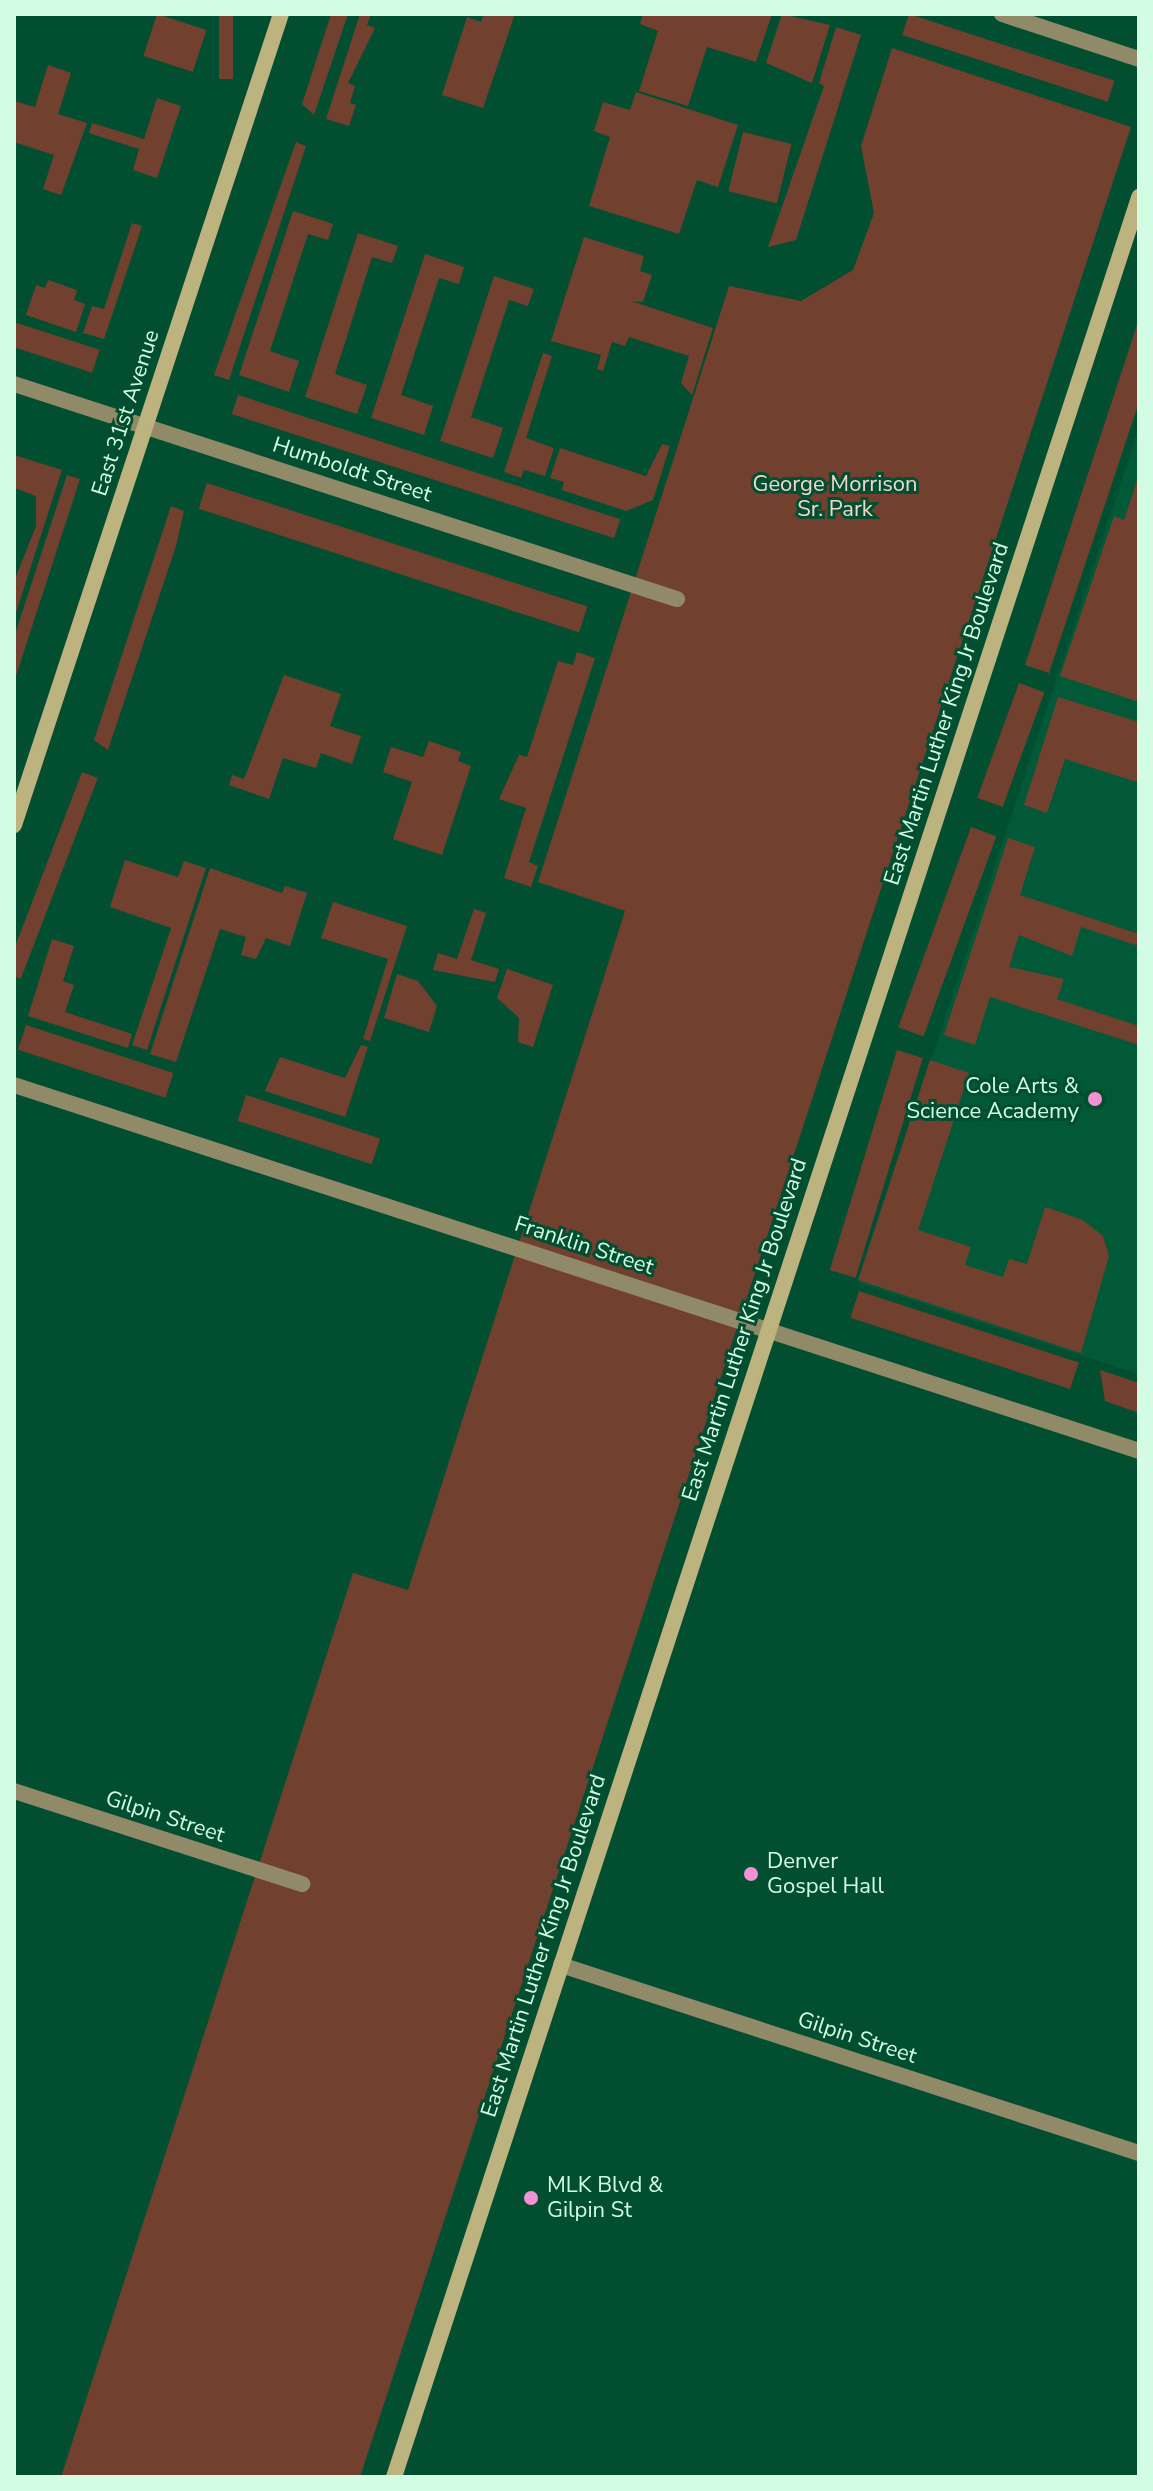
<!DOCTYPE html>
<html>
<head>
<meta charset="utf-8">
<style>
	body { margin:0 }
	#map { position:relative; width:1153px; height:2491px; overflow:hidden; background:#014e30; font-family:"Nunito Sans",sans-serif }
	div>[style] { position:absolute }
	.built>* { inset:0; background:#015937 }
	.green>* { inset:0; background:#72402f; transform-origin:0 0 }
	.minor>* { height:16px; margin:-8px; padding:0 8px; transform-origin:8px; border-radius:8px; background:#908a69 }
	.tertiary>* { height:16px; margin:-8px; padding:0 8px; transform-origin:8px; border-radius:8px; background:#908a69 }
	.secondary>* { height:16px; margin:-8px; padding:0 8px; transform-origin:8px; border-radius:8px; background:#bdb37e }
	.dots>* { width:22px; height:22px; translate:-50% -50%; box-sizing:border-box; border:4px solid #014e30; border-radius:50% }
	span { translate:-50% -50%; white-space:nowrap; text-align:center; line-height:1.15; -webkit-text-stroke:6px #014e30; paint-order:stroke }
	.street-label { font-size:22px; color:#d3fce4 }
	.park-label { font-size:22px; color:#f0d7ce }
	.poi-label { font-size:22px; color:#d3fce4 }
	.right { translate:-100% -50%; text-align:right }
	.left { translate:0 -50%; text-align:left }
	.frame { position:absolute; inset:0; border:16px solid #d3fce4; pointer-events:none }
</style>
</head>
<body>
<div id="map">
	<div class="built">
		<i style="clip-path:polygon(1139px 427px,1139px 1374px,858px 1283px)"></i>
	</div>
	<div class="green">
		<i style="left:157px;top:14px;width:52px;height:44px;rotate:18deg"></i>
		<i style="left:219px;top:14px;width:14px;height:65px"></i>
		<i style="clip-path:polygon(331px 14px,348px 14px,314px 115px,302px 104px)"></i>
		<i style="clip-path:polygon(360px 14px,371px 14px,367px 25px,375px 28px,348px 83px,355px 86px,350px 103px,356px 105px,349px 126px,326px 119px)"></i>
		<i style="clip-path:polygon(484px 14px,515px 14px,483px 108px,442px 95px,467px 17px,481px 22px)"></i>
		<i style="clip-path:polygon(643px 14px,772px 14px,756px 62px,707px 47px,688px 106px,639px 91px,658px 31px,640px 24px)"></i>
		<i style="clip-path:polygon(782px 14px,830px 25px,812px 83px,766px 63px)"></i>
		<i style="left:909px;top:14px;width:216px;height:22px;rotate:18deg"></i>
		<i style="clip-path:polygon(836px 27px,861px 35px,796px 240px,768px 247px,824px 86px,819px 83px)"></i>
		<i style="clip-path:polygon(892px 48px,1131px 127px,360px 2477px,61px 2477px,353px 1573px,408px 1590px,625px 911px,538px 882px,729px 286px,801px 301px,853px 270px,874px 213px,861px 146px)"></i>
		<i style="clip-path:polygon(48px 65px,71px 73px,58px 114px,87px 123px,61px 195px,43px 189px,54px 155px,14px 142px,14px 101px,35px 107px)"></i>
		<i style="clip-path:polygon(636px 92px,738px 125px,718px 187px,697px 180px,679px 234px,589px 206px,610px 137px,594px 131px,603px 102px,630px 110px)"></i>
		<i style="clip-path:polygon(157px 98px,181px 106px,157px 178px,133px 170px,139px 149px,89px 133px,92px 123px,144px 139px)"></i>
		<i style="left:743px;top:132px;width:50px;height:61px;rotate:14deg"></i>
		<i style="clip-path:polygon(296px 142px,306px 146px,229px 380px,214px 375px)"></i>
		<i style="clip-path:polygon(293px 211px,333px 224px,328px 240px,308px 234px,270px 351px,299px 361px,289px 392px,239px 375px)"></i>
		<i style="clip-path:polygon(132px 223px,142px 226px,104px 339px,83px 333px,92px 306px,104px 309px)"></i>
		<i style="clip-path:polygon(358px 233px,398px 246px,392px 263px,372px 257px,335px 374px,367px 385px,357px 414px,305px 397px)"></i>
		<i style="clip-path:polygon(584px 237px,644px 256px,640px 271px,652px 275px,643px 302px,631px 301px,713px 328px,692px 395px,681px 383px,689px 356px,629px 337px,625px 346px,612px 342px,603px 371px,597px 369px,601px 355px,551px 341px)"></i>
		<i style="clip-path:polygon(425px 254px,464px 267px,459px 284px,439px 278px,401px 395px,433px 406px,424px 435px,371px 418px)"></i>
		<i style="clip-path:polygon(494px 276px,534px 289px,528px 306px,509px 300px,471px 417px,503px 428px,493px 458px,440px 441px)"></i>
		<i style="clip-path:polygon(48px 280px,77px 290px,74px 300px,85px 304px,76px 332px,26px 315px,36px 285px,45px 288px)"></i>
		<i style="clip-path:polygon(1139px 319px,1139px 402px,1049px 673px,1025px 665px)"></i>
		<i style="left:14px;top:322px;width:90px;height:24px;rotate:18deg"></i>
		<i style="clip-path:polygon(543px 353px,552px 356px,526px 438px,554px 448px,545px 476px,524px 470px,521px 478px,504px 472px)"></i>
		<i style="left:238px;top:395px;width:402px;height:20px;rotate:18deg"></i>
		<i style="clip-path:polygon(662px 444px,670px 446px,653px 500px,626px 511px,562px 490px,564px 482px,550px 478px,560px 448px,646px 476px)"></i>
		<i style="clip-path:polygon(14px 455px,62px 470px,14px 619px,14px 581px,36px 526px,36px 496px,14px 488px)"></i>
		<i style="clip-path:polygon(1139px 474px,1139px 702px,1060px 676px,1114px 516px,1124px 520px)"></i>
		<i style="clip-path:polygon(67px 475px,80px 479px,14px 682px,14px 637px)"></i>
		<i style="left:207px;top:483px;width:400px;height:27px;rotate:18deg"></i>
		<i style="clip-path:polygon(171px 506px,184px 511px,176px 546px,108px 750px,94px 740px)"></i>
		<i style="clip-path:polygon(577px 652px,595px 658px,529px 862px,538px 866px,531px 887px,504px 878px,526px 808px,499px 799px,519px 755px,527px 757px,558px 661px,573px 665px)"></i>
		<i style="clip-path:polygon(284px 675px,341px 694px,330px 726px,361px 736px,352px 764px,321px 753px,316px 768px,283px 758px,269px 799px,229px 785px,232px 775px,244px 779px)"></i>
		<i style="left:1019px;top:683px;width:27px;height:122px;rotate:20deg"></i>
		<i style="clip-path:polygon(1058px 697px,1139px 722px,1139px 794px,1137px 782px,1065px 759px,1047px 813px,1024px 805px)"></i>
		<i style="clip-path:polygon(429px 741px,461px 752px,458px 761px,471px 766px,442px 855px,393px 839px,412px 782px,383px 772px,391px 747px,423px 757px)"></i>
		<i style="left:82px;top:772px;width:17px;height:215px;rotate:21deg"></i>
		<i style="left:971px;top:827px;width:27px;height:213px;rotate:20deg"></i>
		<i style="clip-path:polygon(1008px 838px,1035px 847px,1020px 895px,1139px 934px,1139px 946px,1081px 927px,1072px 956px,1019px 935px,1009px 967px,1064px 979px,1057px 999px,1139px 1026px,1139px 1045px,990px 997px,975px 1045px,944px 1035px)"></i>
		<i style="clip-path:polygon(125px 860px,178px 877px,184px 861px,206px 868px,147px 1050px,132px 1045px,171px 928px,110px 907px)"></i>
		<i style="clip-path:polygon(210px 868px,282px 893px,285px 886px,307px 893px,290px 946px,266px 938px,256px 959px,241px 955px,246px 937px,220px 929px,176px 1062px,150px 1054px)"></i>
		<i style="clip-path:polygon(333px 902px,407px 926px,370px 1041px,363px 1039px,388px 959px,321px 938px)"></i>
		<i style="clip-path:polygon(474px 909px,486px 913px,471px 960px,499px 969px,495px 982px,433px 970px,438px 953px,457px 959px)"></i>
		<i style="clip-path:polygon(52px 939px,74px 946px,63px 981px,74px 985px,65px 1012px,132px 1034px,128px 1048px,28px 1016px)"></i>
		<i style="clip-path:polygon(507px 969px,553px 985px,533px 1047px,518px 1042px,519px 1018px,497px 998px)"></i>
		<i style="clip-path:polygon(397px 974px,418px 981px,437px 1006px,429px 1032px,384px 1018px)"></i>
		<i style="left:26px;top:1025px;width:155px;height:26px;rotate:18deg"></i>
		<i style="clip-path:polygon(361px 1045px,368px 1047px,345px 1117px,265px 1091px,280px 1057px,345px 1078px)"></i>
		<i style="left:897px;top:1050px;width:27px;height:230px;rotate:17deg"></i>
		<i style="clip-path:polygon(930px 1060px,969px 1073px,918px 1230px,971px 1247px,965px 1265px,1003px 1277px,1009px 1259px,1027px 1264px,1045px 1207px,1083px 1220px,1103px 1236px,1109px 1256px,1081px 1353px,858px 1280px)"></i>
		<i style="left:246px;top:1095px;width:141px;height:27px;rotate:18deg"></i>
		<i style="left:859px;top:1291px;width:231px;height:28px;rotate:18deg"></i>
		<i style="clip-path:polygon(1100px 1370px,1139px 1383px,1139px 1413px,1105px 1401px)"></i>
	</div>
	<div class="minor">
		<i style="left:1002px;top:14px;width:144px;rotate:18.2deg"></i>
		<i style="left:14px;top:384px;width:697px;rotate:17.97deg"></i>
		<i style="left:14px;top:1791px;width:303px;rotate:17.9deg"></i>
		<i style="left:561px;top:1965px;width:608px;rotate:18.02deg"></i>
	</div>
	<div class="tertiary">
		<i style="left:14px;top:1085px;width:1183px;rotate:18.02deg"></i>
	</div>
	<div class="secondary">
		<i style="left:14px;top:825px;width:854px;rotate:-71.78deg"></i>
		<i style="left:394px;top:2477px;width:2399px;rotate:-71.9deg"></i>
	</div>
	<div class="dots">
		<i style="left:1095px;top:1099px;background:#f391d5"></i>
		<i style="left:751px;top:1874px;background:#f391d5"></i>
		<i style="left:531px;top:2198px;background:#f391d5"></i>
	</div>
	<div class="street-label">
		<span style="left:126px;top:413px;rotate:-72deg">East 31st Avenue</span>
		<span style="left:352px;top:470px;rotate:18deg">Humboldt Street</span>
		<span style="left:947px;top:714px;rotate:-72deg">East Martin Luther King Jr Boulevard</span>
		<span style="left:584px;top:1246px;rotate:18deg">Franklin Street</span>
		<span style="left:745px;top:1330px;rotate:-72deg">East Martin Luther King Jr Boulevard</span>
		<span style="left:165px;top:1817px;rotate:18deg">Gilpin Street</span>
		<span style="left:544px;top:1946px;rotate:-72deg">East Martin Luther King Jr Boulevard</span>
		<span style="left:857px;top:2038px;rotate:18deg">Gilpin Street</span>
	</div>
	<div class="park-label">
		<span style="left:835px;top:497px">George Morrison<br>Sr. Park</span>
	</div>
	<div class="poi-label">
		<span class="right" style="left:1079px;top:1099px">Cole Arts &amp;<br>Science Academy</span>
		<span class="left" style="left:767px;top:1874px">Denver<br>Gospel Hall</span>
		<span class="left" style="left:547px;top:2198px">MLK Blvd &amp;<br>Gilpin St</span>
	</div>
	<div class="frame"></div>
</div>
</body>
</html>
